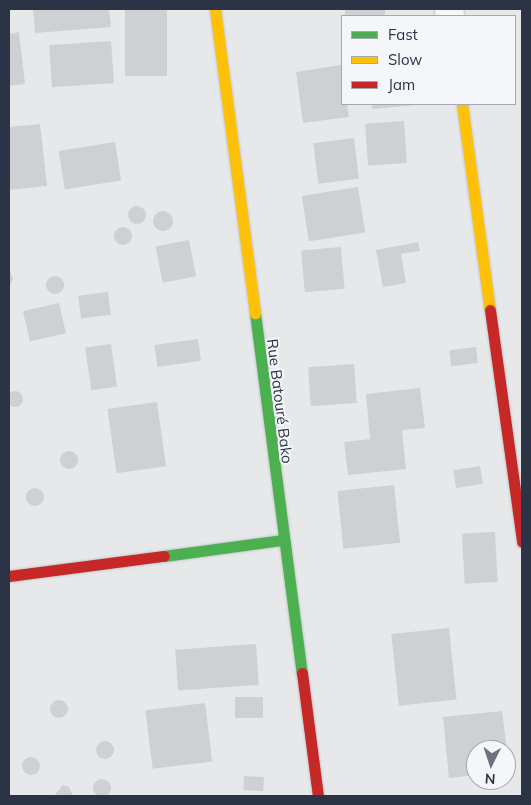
<!DOCTYPE html>
<html>
<head>
<meta charset="utf-8">
<style>
	body { margin:0 }
	#map { position:relative; width:531px; height:805px; overflow:hidden; background:#e6e8ea; font-family:Mulish,sans-serif }
	div>[style] { position:absolute }
	.building>* { inset:0; background:#ced0d3; transform-origin:0 0 }
	.round { border-radius:50% }
	.roads { filter:drop-shadow(0 0 1px #c4c6c8) drop-shadow(0 0 1px #c4c6c8) }
	.street>* { height:28px; margin:-14px; padding:0 14px; transform-origin:14px; border-radius:14px; background:#f5f6f7 }
	.fast>* { height:11px; margin:-5.5px; padding:0 5.5px; transform-origin:5.5px; border-radius:5.5px; background:#4caf50 }
	.slow>* { height:11px; margin:-5.5px; padding:0 5.5px; transform-origin:5.5px; border-radius:5.5px; background:#ffc107 }
	.jam>* { height:11px; margin:-5.5px; padding:0 5.5px; transform-origin:5.5px; border-radius:5.5px; background:#c62828 }
	span { translate:-50% -50%; white-space:nowrap; text-align:center; line-height:1.15; -webkit-text-stroke:4px #f4f6f9; paint-order:stroke }
	.street-label { font-size:15px; color:#2b3445 }
	.frame { position:absolute; inset:0; border:10px solid #2b3445; pointer-events:none }
	.legend { position:absolute; left:341px; top:15px; width:175px; height:90px; box-sizing:border-box; background:#f4f6f9; border:1px solid #a4a8b1; margin:0; padding:6px 9px; list-style:none; font-size:15px; color:#2b3445 }
	.legend li { display:flex; align-items:center; gap:10px; height:25px }
	.legend b { width:25px; border:1px solid #a4a8b1 }
	.north { position:absolute; left:466px; top:740px; width:50px; height:50px; box-sizing:border-box; background:#f4f6f9; border:1px solid #a4a8b1; border-radius:50%; rotate:184deg; font-size:14px; font-weight:700; line-height:20px; text-align:center; color:#2b3445 }
	.north::after { content:''; display:block; margin:auto; width:18px; height:22px; background:#6c737f; clip-path:polygon(50% 0,100% 100%,50% 72%,0 100%) }
</style>
</head>
<body>
<div id="map">
	<div class="building">
		<i style="clip-path:polygon(33px 9px,109px 9px,111px 27px,35px 33px)"></i>
		<i style="left:125px;top:9px;width:42px;height:67px"></i>
		<i style="left:345px;top:9px;width:40px;height:7px"></i>
		<i style="clip-path:polygon(19px 32px,25px 84px,9px 86px,9px 34px)"></i>
		<i style="left:111px;top:41px;width:42px;height:62px;rotate:86deg"></i>
		<i style="clip-path:polygon(341px 65px,342px 104px,347px 104px,349px 117px,303px 123px,296px 72px)"></i>
		<i style="clip-path:polygon(372px 104px,415px 104px,415px 105px,372px 109px)"></i>
		<i style="left:404px;top:121px;width:42px;height:39px;rotate:86deg"></i>
		<i style="clip-path:polygon(40px 124px,47px 186px,9px 190px,9px 127px)"></i>
		<i style="left:354px;top:138px;width:41px;height:41px;rotate:83deg"></i>
		<i style="left:115px;top:142px;width:39px;height:57px;rotate:81deg"></i>
		<i style="left:358px;top:187px;width:46px;height:57px;rotate:81deg"></i>
		<i class="round" style="left:128px;top:206px;width:18px;height:18px"></i>
		<i class="round" style="left:153px;top:211px;width:20px;height:20px"></i>
		<i class="round" style="left:114px;top:227px;width:18px;height:18px"></i>
		<i style="left:189px;top:240px;width:37px;height:34px;rotate:79deg"></i>
		<i style="clip-path:polygon(418px 242px,420px 251px,401px 254px,406px 283px,383px 287px,376px 250px)"></i>
		<i style="left:341px;top:247px;width:42px;height:40px;rotate:85deg"></i>
		<i style="clip-path:polygon(9px 268px,13px 279px,9px 287px)"></i>
		<i class="round" style="left:46px;top:276px;width:18px;height:18px"></i>
		<i style="left:108px;top:292px;width:23px;height:30px;rotate:83deg"></i>
		<i style="left:59px;top:303px;width:31px;height:37px;rotate:77deg"></i>
		<i style="left:198px;top:339px;width:22px;height:44px;rotate:82deg"></i>
		<i style="left:111px;top:344px;width:43px;height:26px;rotate:82deg"></i>
		<i style="left:476px;top:347px;width:16px;height:27px;rotate:83deg"></i>
		<i style="left:354px;top:364px;width:39px;height:46px;rotate:86deg"></i>
		<i style="clip-path:polygon(420px 388px,425px 428px,402px 430px,406px 469px,348px 475px,344px 442px,370px 439px,366px 394px)"></i>
		<i class="round" style="left:7px;top:391px;width:16px;height:16px"></i>
		<i style="left:157px;top:402px;width:65px;height:50px;rotate:82deg"></i>
		<i class="round" style="left:60px;top:451px;width:18px;height:18px"></i>
		<i style="left:480px;top:466px;width:18px;height:27px;rotate:81deg"></i>
		<i style="left:394px;top:485px;width:58px;height:57px;rotate:84deg"></i>
		<i class="round" style="left:26px;top:488px;width:18px;height:18px"></i>
		<i style="left:495px;top:532px;width:50px;height:33px;rotate:87deg"></i>
		<i style="left:449px;top:628px;width:72px;height:58px;rotate:84deg"></i>
		<i style="left:256px;top:644px;width:41px;height:81px;rotate:86deg"></i>
		<i style="left:235px;top:697px;width:28px;height:21px"></i>
		<i class="round" style="left:50px;top:700px;width:18px;height:18px"></i>
		<i style="left:205px;top:703px;width:59px;height:60px;rotate:83deg"></i>
		<i style="clip-path:polygon(502px 711px,507px 750px,476px 750px,476px 775px,449px 778px,443px 717px)"></i>
		<i class="round" style="left:96px;top:741px;width:18px;height:18px"></i>
		<i style="clip-path:polygon(506px 756px,509px 771px,506px 772px)"></i>
		<i class="round" style="left:22px;top:757px;width:18px;height:18px"></i>
		<i style="left:244px;top:776px;width:20px;height:14px;rotate:3deg"></i>
		<i class="round" style="left:93px;top:779px;width:18px;height:18px"></i>
		<i style="clip-path:polygon(63px 785px,69px 787px,73px 796px,54px 796px)"></i>
	</div>
	<div class="roads">
		<div class="street">
			<i style="left:449px;top:9px;width:7px;rotate:82deg"></i>
		</div>
		<div class="fast">
			<i style="left:255px;top:313px;width:363px;rotate:82.6deg"></i>
			<i style="left:164px;top:556px;width:120px;rotate:-7.7deg"></i>
		</div>
		<div class="slow">
			<i style="left:215px;top:9px;width:307px;rotate:82.5deg"></i>
			<i style="left:462px;top:104px;width:208px;rotate:82.3deg"></i>
		</div>
		<div class="jam">
			<i style="left:490px;top:310px;width:234px;rotate:82.1deg"></i>
			<i style="left:9px;top:576px;width:156px;rotate:-7.4deg"></i>
			<i style="left:302px;top:673px;width:124px;rotate:82.6deg"></i>
		</div>
	</div>
	<div class="street-label">
		<span style="left:280px;top:401px;rotate:83deg">Rue Batouré Bako</span>
	</div>
	<div class="frame"></div>
	<ul class="legend">
	<li><b style="height:6px;background:#4caf50"></b>Fast</li>
	<li><b style="height:6px;background:#ffc107"></b>Slow</li>
	<li><b style="height:6px;background:#c62828"></b>Jam</li>
	</ul>
	<div class="north">N</div>
</div>
</body>
</html>
